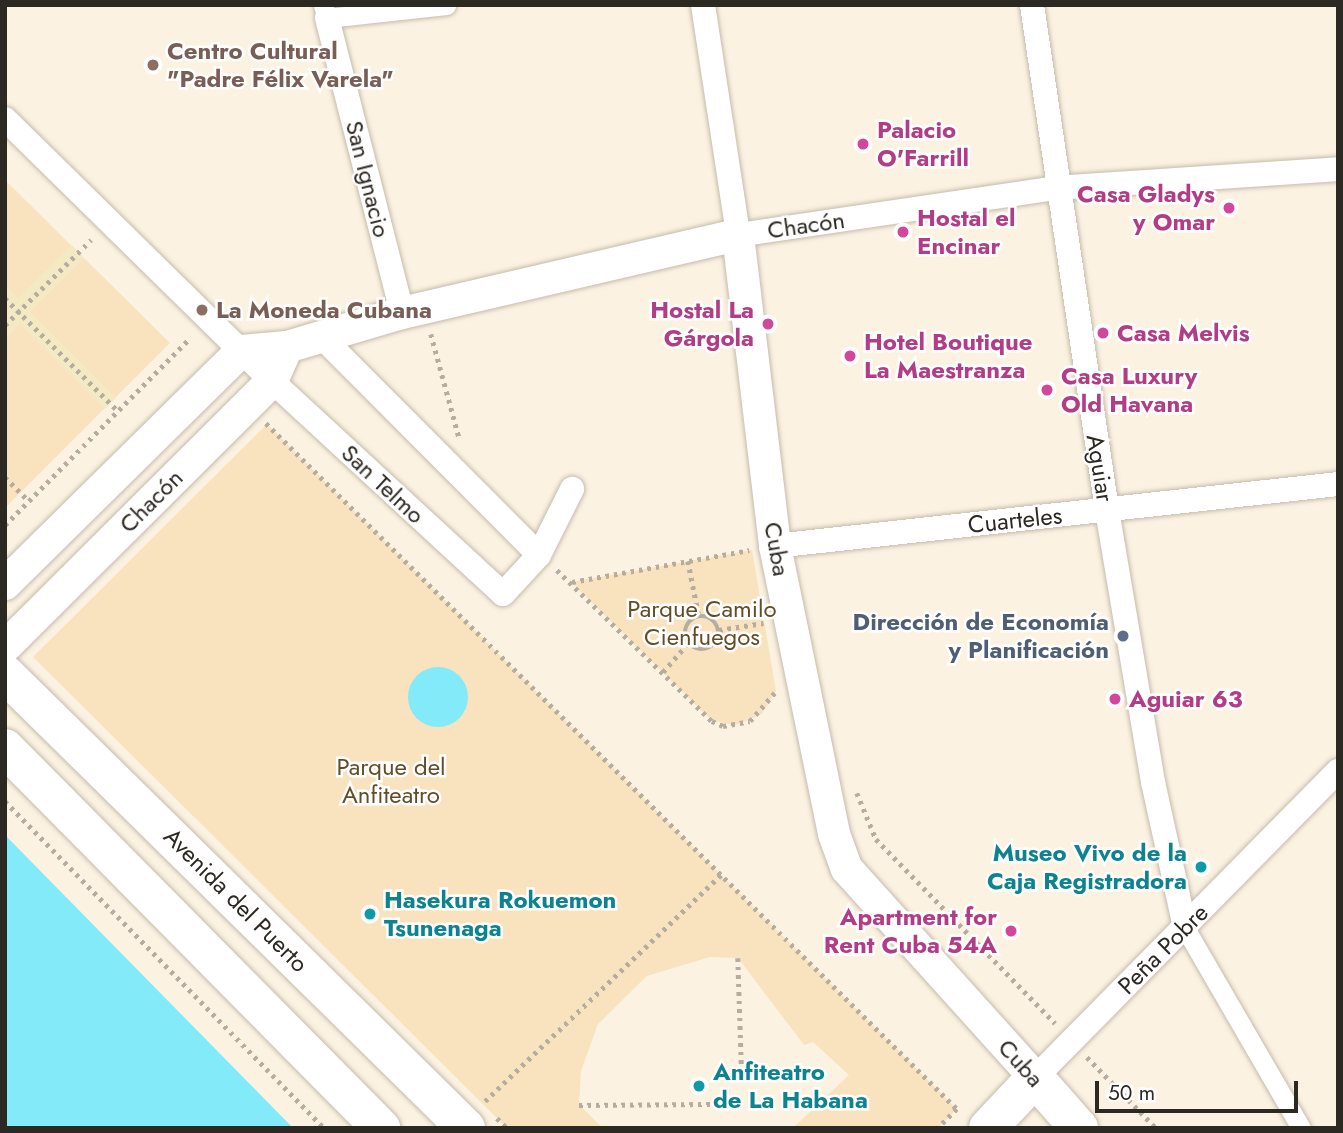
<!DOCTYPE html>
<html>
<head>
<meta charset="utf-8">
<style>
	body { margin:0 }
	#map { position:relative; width:1343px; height:1133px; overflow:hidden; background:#fcf2e2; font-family:Jost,sans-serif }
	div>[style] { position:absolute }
	.green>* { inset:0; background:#f9e2be }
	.sand>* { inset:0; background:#f3eac4 }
	.water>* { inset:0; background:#82eaf8 }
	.round { border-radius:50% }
	.path>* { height:4.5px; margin-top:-2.25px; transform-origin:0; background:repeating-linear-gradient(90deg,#b4ada0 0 3.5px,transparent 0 8.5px) }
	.path>.ring { margin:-2.25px; padding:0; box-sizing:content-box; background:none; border:4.5px solid #b4ada0; border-radius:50% }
	.roads { filter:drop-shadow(0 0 2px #c5bbac) drop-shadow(0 0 2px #c5bbac) }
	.pedestrian>* { height:19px; margin:-9.5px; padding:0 9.5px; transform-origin:9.5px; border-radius:9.5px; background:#fff }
	.minor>* { height:24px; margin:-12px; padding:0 12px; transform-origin:12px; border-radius:12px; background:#fff }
	.tertiary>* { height:32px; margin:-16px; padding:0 16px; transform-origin:16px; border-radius:16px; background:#fff }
	.primary>* { height:38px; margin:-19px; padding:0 19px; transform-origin:19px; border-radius:19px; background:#fff }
	.dots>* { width:19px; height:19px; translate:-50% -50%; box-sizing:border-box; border:4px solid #fff; border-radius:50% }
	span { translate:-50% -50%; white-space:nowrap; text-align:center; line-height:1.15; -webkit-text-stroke:5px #fff; paint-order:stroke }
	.education-label { font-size:24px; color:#785e54; font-weight:700 }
	.left { translate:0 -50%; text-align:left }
	.hotel-label { font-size:24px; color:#b23c85; font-weight:700 }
	.right { translate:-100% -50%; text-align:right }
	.street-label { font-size:24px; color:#2c2822 }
	.park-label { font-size:24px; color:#634d27 }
	.service-label { font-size:24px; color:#4e5e75; font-weight:700 }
	.culture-label { font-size:24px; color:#0d838f; font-weight:700 }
	.frame { position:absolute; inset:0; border:7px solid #2c2822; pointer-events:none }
	.scale { position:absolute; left:1095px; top:1081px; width:203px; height:32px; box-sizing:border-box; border:4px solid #2c2822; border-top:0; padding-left:9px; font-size:21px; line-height:24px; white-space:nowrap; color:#2c2822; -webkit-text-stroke:5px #fff; paint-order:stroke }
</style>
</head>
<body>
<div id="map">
	<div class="green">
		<i style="clip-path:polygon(5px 180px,170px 343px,5px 508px)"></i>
		<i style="clip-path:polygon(267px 424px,957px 1109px,938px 1128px,793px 1128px,849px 1075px,813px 1042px,804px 1045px,738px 958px,710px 957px,647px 976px,598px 1024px,581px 1071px,579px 1105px,603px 1128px,507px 1128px,33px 657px)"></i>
		<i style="clip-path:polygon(752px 550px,776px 691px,762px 714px,736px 725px,712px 721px,571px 582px)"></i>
	</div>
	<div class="sand">
		<i style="clip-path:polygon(72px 245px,84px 258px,30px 312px,116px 398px,105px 409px,20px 324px,5px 339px,5px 286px,18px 298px)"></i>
	</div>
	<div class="water">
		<i class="round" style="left:408px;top:667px;width:60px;height:60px"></i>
		<i style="clip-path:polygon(5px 835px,293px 1128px,5px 1128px)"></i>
	</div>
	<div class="path">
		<i style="left:5px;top:298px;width:161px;rotate:45deg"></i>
		<i style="left:5px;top:325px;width:121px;rotate:-44.7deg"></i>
		<i style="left:431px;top:334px;width:107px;rotate:74.8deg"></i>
		<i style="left:266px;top:423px;width:974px;rotate:44.79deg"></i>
		<i style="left:957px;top:1109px;width:27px;rotate:135deg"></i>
		<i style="left:5px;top:477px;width:34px;rotate:45deg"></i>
		<i style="left:5px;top:525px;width:263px;rotate:-45.3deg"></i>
		<i style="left:688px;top:561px;width:56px;rotate:78.7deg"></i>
		<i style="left:557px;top:570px;width:216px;rotate:44.3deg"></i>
		<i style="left:712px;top:721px;width:12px;rotate:24deg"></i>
		<i style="left:723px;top:726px;width:27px;rotate:-10deg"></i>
		<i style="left:750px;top:721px;width:38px;rotate:-49deg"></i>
		<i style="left:572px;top:582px;width:180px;rotate:-10.2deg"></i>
		<i class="ring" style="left:685px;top:616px;width:29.5px;height:29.5px"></i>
		<i style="left:719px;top:630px;width:45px;rotate:-9deg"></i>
		<i style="left:663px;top:672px;width:40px;rotate:-49deg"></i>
		<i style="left:857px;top:793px;width:50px;rotate:67.6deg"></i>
		<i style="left:876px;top:839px;width:257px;rotate:45.8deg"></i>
		<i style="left:5px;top:801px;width:457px;rotate:45.7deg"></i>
		<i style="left:738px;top:958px;width:118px;rotate:88.1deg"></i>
		<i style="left:1087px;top:1057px;width:99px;rotate:45.8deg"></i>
		<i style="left:485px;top:1101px;width:327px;rotate:-43.8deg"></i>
		<i style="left:579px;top:1105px;width:132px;rotate:-0.4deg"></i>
		<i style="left:497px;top:1118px;width:14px;rotate:45deg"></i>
	</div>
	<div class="roads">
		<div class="pedestrian">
			<i style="left:323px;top:5px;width:14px;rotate:73deg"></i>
			<i style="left:327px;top:18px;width:120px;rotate:-6.2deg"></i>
			<i style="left:1185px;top:928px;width:231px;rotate:59.9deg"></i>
		</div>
		<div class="minor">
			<i style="left:703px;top:5px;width:233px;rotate:81.3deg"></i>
			<i style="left:738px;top:235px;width:320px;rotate:-8.4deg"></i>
			<i style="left:1055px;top:188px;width:284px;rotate:-3.8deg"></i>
			<i style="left:1032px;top:5px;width:511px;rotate:81.55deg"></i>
			<i style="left:1107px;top:510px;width:276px;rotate:80.4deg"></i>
			<i style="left:1153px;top:782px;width:149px;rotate:77.6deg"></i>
			<i style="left:327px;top:18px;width:304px;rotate:75.7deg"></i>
			<i style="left:5px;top:119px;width:374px;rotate:44.5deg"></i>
			<i style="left:272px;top:381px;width:314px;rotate:42.7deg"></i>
			<i style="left:503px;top:594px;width:53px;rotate:-47.3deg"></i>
			<i style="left:539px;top:555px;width:308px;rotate:-134.9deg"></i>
			<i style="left:775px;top:546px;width:566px;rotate:-6.28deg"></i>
			<i style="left:539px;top:555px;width:74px;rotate:-63.4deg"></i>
			<i style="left:1035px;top:1078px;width:431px;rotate:-45.4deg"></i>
		</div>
		<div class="tertiary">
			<i style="left:5px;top:584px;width:332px;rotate:-44.6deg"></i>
			<i style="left:241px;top:351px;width:46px;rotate:-5deg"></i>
			<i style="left:287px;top:347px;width:120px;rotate:-16.5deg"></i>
			<i style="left:402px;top:313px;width:345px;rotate:-13.1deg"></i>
			<i style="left:738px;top:235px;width:313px;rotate:83.2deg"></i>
			<i style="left:775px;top:546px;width:294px;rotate:78.4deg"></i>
			<i style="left:834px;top:834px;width:37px;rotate:70deg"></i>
			<i style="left:847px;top:869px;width:281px;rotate:48deg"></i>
			<i style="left:5px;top:647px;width:377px;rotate:-44.9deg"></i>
			<i style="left:272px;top:381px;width:37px;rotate:-66deg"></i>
		</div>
		<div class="primary">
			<i style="left:5px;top:674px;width:647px;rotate:44.56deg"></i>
			<i style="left:5px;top:748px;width:535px;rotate:45.3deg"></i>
			<i style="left:988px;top:1128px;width:69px;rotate:-46.8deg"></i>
			<i style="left:1035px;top:1078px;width:67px;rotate:48.7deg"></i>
		</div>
	</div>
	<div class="dots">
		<i style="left:153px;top:65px;background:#8d6e63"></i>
		<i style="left:863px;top:144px;background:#d1479c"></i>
		<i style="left:1229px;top:208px;background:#d1479c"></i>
		<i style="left:903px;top:232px;background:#d1479c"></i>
		<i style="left:202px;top:310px;background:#8d6e63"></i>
		<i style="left:768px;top:324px;background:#d1479c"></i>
		<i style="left:1103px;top:333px;background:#d1479c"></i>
		<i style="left:850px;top:356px;background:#d1479c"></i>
		<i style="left:1047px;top:390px;background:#d1479c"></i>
		<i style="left:1123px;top:636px;background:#5c6f8a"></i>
		<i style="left:1115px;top:699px;background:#d1479c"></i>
		<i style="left:1201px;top:867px;background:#0f9aa8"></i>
		<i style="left:370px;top:914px;background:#0f9aa8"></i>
		<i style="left:1011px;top:931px;background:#d1479c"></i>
		<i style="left:699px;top:1086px;background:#0f9aa8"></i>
	</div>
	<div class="education-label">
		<span class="left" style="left:167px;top:65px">Centro Cultural<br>"Padre Félix Varela"</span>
		<span class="left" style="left:216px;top:310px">La Moneda Cubana</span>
	</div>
	<div class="hotel-label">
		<span class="left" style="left:877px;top:144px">Palacio<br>O'Farrill</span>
		<span class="right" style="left:1215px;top:208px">Casa Gladys<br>y Omar</span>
		<span class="left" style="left:917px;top:232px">Hostal el<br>Encinar</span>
		<span class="right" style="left:754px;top:324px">Hostal La<br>Gárgola</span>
		<span class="left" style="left:1117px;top:333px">Casa Melvis</span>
		<span class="left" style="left:864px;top:356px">Hotel Boutique<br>La Maestranza</span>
		<span class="left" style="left:1061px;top:390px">Casa Luxury<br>Old Havana</span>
		<span class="left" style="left:1129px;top:699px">Aguiar 63</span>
		<span class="right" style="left:997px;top:931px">Apartment for<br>Rent Cuba 54A</span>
	</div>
	<div class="street-label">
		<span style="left:368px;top:179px;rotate:76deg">San Ignacio</span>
		<span style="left:806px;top:225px;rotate:-8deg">Chacón</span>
		<span style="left:1100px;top:468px;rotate:81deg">Aguiar</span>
		<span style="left:383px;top:484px;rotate:43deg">San Telmo</span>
		<span style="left:151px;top:501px;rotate:-45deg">Chacón</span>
		<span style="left:1015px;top:520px;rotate:-6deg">Cuarteles</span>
		<span style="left:777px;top:549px;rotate:80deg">Cuba</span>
		<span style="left:236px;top:900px;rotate:45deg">Avenida del Puerto</span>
		<span style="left:1163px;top:949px;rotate:-45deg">Peña Pobre</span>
		<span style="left:1021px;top:1063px;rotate:48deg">Cuba</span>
	</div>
	<div class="park-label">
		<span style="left:702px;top:623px">Parque Camilo<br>Cienfuegos</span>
		<span style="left:391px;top:781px">Parque del<br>Anfiteatro</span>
	</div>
	<div class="service-label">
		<span class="right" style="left:1109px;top:636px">Dirección de Economía<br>y Planificación</span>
	</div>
	<div class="culture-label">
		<span class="right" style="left:1187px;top:867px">Museo Vivo de la<br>Caja Registradora</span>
		<span class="left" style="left:384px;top:914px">Hasekura Rokuemon<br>Tsunenaga</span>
		<span class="left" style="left:713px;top:1086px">Anfiteatro<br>de La Habana</span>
	</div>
	<div class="frame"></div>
	<div class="scale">50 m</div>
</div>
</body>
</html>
